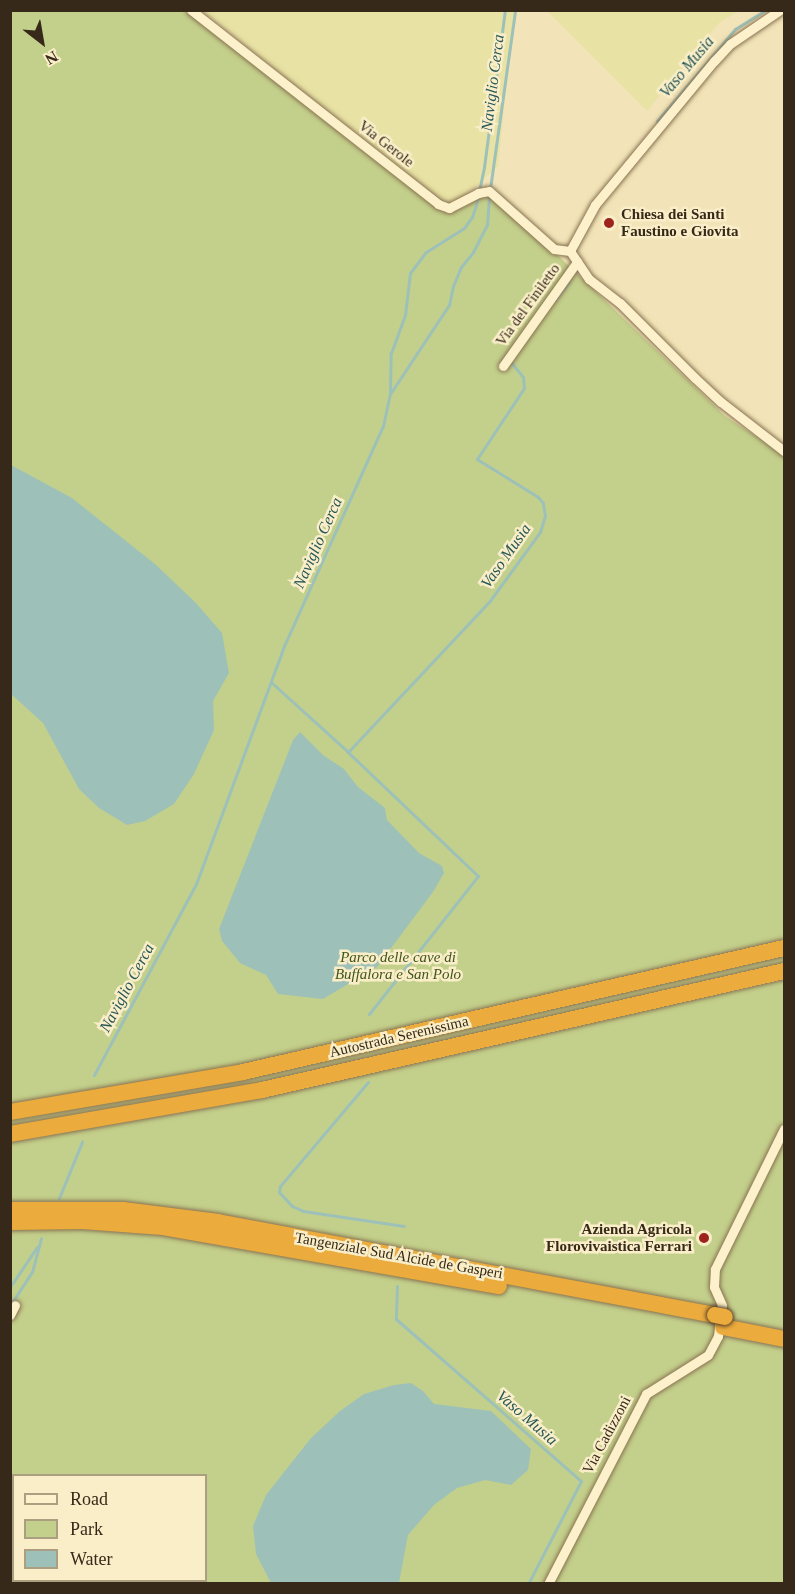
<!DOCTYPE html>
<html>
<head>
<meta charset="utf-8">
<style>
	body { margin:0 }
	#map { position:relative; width:795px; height:1594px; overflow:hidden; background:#f2e4b8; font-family:"Times New Roman",serif }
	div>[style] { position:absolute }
	.farmland>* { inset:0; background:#e8e2a4 }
	.green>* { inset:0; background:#c3d08b }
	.water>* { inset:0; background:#9dc1b9 }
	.stream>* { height:3px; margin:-1.5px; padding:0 1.5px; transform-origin:1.5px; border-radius:1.5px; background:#9dc1b9 }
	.roads { filter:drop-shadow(0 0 2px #897352) drop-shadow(0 0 2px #897352) }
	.street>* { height:9px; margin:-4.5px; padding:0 4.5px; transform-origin:4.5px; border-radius:4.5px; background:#fcf1cb }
	.highway>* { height:16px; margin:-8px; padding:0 8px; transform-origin:8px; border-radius:8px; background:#ecab3d }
	.bridges { filter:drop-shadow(0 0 2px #554027) drop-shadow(0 0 2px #554027) }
	.highway-bridge>* { height:16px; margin:-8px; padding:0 8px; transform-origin:8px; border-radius:8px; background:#ecab3d }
	.dots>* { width:16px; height:16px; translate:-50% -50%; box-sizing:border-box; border:3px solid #f9eec8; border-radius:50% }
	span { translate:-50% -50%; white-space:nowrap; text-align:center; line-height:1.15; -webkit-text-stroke:5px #f9eec8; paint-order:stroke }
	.street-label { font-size:15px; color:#362919 }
	.poi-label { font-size:15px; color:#362919; font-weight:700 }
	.left { translate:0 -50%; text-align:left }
	.right { translate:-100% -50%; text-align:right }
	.park-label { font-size:15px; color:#42541d; font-style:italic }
	.water-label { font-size:16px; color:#265757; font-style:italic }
	.frame { position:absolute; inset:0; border:12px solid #362919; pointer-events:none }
	.legend { position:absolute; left:12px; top:1474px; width:195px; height:108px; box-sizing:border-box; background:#f9eec8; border:2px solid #ab9f82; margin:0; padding:8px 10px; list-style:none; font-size:18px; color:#362919 }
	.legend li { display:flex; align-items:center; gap:12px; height:30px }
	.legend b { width:30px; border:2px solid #ab9f82 }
	.north { position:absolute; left:12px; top:12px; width:60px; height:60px; -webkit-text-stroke:4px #f9eec8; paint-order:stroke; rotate:149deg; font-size:16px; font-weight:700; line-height:24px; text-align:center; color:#362919 }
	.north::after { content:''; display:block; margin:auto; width:21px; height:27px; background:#362919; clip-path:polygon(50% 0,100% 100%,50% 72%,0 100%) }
</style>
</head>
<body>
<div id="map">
	<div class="farmland">
		<i style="clip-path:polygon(203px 11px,514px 11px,498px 166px,449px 211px)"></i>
		<i style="clip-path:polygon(547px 11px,739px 11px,719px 23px,647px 111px)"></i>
	</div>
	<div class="green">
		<i style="clip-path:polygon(evenodd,11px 11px,193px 11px,350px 133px,452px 208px,484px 191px,496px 196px,725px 416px,784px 455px,784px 1583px,11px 1584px,11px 11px,14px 1476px,206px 1476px,206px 1580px,14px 1580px,14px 1476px)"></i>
	</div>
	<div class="water">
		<i style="clip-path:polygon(11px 465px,72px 498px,155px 564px,196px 603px,222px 633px,229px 673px,213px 701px,214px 730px,194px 774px,174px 804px,145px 821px,127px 825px,99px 808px,79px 789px,43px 723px,11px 694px)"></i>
		<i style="clip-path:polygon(300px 732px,323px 755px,344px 769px,358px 787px,385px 808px,387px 820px,419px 853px,442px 866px,444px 873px,433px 892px,377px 967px,323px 999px,278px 994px,266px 975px,240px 963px,222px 941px,219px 929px,293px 740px)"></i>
		<i style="clip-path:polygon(411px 1383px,423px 1391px,434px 1404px,491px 1411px,531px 1449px,528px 1470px,511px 1485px,485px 1480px,457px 1488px,434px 1505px,408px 1535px,399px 1583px,271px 1583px,256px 1554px,253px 1526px,266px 1495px,311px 1438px,340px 1411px,364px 1394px,394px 1385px)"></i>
	</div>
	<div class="stream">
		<i style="left:657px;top:121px;width:121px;rotate:-49.7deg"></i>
		<i style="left:735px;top:29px;width:36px;rotate:-32deg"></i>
		<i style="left:490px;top:189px;width:181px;rotate:-82deg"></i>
		<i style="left:555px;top:300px;width:23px;rotate:-52deg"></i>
		<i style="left:390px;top:392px;width:39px;rotate:-89deg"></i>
		<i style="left:391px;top:353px;width:40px;rotate:-69.8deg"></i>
		<i style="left:405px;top:315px;width:42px;rotate:-83.2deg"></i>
		<i style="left:410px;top:273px;width:26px;rotate:-53deg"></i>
		<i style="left:426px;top:252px;width:45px;rotate:-32.3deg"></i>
		<i style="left:464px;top:228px;width:14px;rotate:-54deg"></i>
		<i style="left:472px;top:217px;width:13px;rotate:-72deg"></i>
		<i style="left:476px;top:205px;width:39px;rotate:-78deg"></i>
		<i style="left:484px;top:167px;width:158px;rotate:-82.4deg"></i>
		<i style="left:272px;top:683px;width:103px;rotate:42.2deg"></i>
		<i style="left:369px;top:1014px;width:176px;rotate:-51.7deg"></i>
		<i style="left:478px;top:876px;width:180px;rotate:-136.4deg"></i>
		<i style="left:348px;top:752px;width:206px;rotate:-46.8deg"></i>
		<i style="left:489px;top:602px;width:87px;rotate:-53.9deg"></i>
		<i style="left:540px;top:532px;width:17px;rotate:-73deg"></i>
		<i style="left:545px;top:516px;width:13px;rotate:-99deg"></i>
		<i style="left:543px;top:503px;width:8px;rotate:-130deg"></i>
		<i style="left:538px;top:497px;width:72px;rotate:-148.1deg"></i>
		<i style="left:477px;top:459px;width:85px;rotate:-56.5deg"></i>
		<i style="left:524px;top:388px;width:11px;rotate:-95deg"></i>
		<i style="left:523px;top:377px;width:21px;rotate:-129deg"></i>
		<i style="left:94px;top:1075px;width:217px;rotate:-61.9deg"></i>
		<i style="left:196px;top:884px;width:254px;rotate:-69.7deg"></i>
		<i style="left:284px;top:646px;width:241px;rotate:-65.8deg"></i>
		<i style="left:383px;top:426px;width:33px;rotate:-78deg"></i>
		<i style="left:390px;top:394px;width:107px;rotate:-56.5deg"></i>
		<i style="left:449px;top:305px;width:19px;rotate:-78deg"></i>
		<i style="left:453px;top:286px;width:21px;rotate:-67deg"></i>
		<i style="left:461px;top:267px;width:19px;rotate:-51deg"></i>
		<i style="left:473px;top:252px;width:30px;rotate:-63deg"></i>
		<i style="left:487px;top:225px;width:29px;rotate:-86deg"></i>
		<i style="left:368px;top:1082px;width:136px;rotate:130.2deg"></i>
		<i style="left:280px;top:1186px;width:6px;rotate:99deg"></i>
		<i style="left:279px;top:1192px;width:19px;rotate:47deg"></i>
		<i style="left:292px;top:1206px;width:12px;rotate:24deg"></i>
		<i style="left:303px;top:1211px;width:102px;rotate:8.4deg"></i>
		<i style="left:59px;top:1198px;width:61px;rotate:-67.7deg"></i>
		<i style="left:397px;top:1286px;width:33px;rotate:92deg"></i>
		<i style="left:396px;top:1319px;width:246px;rotate:41.2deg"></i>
		<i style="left:581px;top:1481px;width:116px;rotate:117.2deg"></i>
		<i style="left:10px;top:1287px;width:48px;rotate:-56deg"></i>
		<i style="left:11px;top:1304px;width:38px;rotate:-57deg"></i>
		<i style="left:32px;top:1272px;width:35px;rotate:-75deg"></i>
	</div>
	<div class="roads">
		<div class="street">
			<i style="left:191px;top:10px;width:314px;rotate:38.1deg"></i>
			<i style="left:438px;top:204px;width:12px;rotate:20deg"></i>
			<i style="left:449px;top:208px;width:33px;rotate:-27deg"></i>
			<i style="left:478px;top:193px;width:11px;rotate:-10deg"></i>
			<i style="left:489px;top:191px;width:87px;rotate:41.7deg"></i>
			<i style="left:554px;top:249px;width:16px;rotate:7deg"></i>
			<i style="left:780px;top:10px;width:60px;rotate:145.8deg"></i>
			<i style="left:730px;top:44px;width:23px;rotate:133deg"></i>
			<i style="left:714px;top:61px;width:187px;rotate:129.6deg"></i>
			<i style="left:595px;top:205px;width:52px;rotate:118.5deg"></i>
			<i style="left:570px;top:251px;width:34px;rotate:56deg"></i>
			<i style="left:589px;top:279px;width:39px;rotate:38deg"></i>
			<i style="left:620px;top:303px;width:106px;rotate:45deg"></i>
			<i style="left:695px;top:378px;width:35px;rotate:43deg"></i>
			<i style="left:721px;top:402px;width:80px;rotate:37.9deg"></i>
			<i style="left:503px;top:366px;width:128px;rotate:-54.6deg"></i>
			<i style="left:10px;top:1315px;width:11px;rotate:-63deg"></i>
			<i style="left:548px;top:1584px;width:214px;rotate:-62.7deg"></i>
			<i style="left:646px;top:1394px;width:73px;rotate:-32.2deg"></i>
			<i style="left:708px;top:1355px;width:21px;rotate:-62deg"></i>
			<i style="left:718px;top:1336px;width:31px;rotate:-83deg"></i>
			<i style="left:722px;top:1305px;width:20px;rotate:-114deg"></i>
			<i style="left:714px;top:1287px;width:18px;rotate:-87deg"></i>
			<i style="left:715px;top:1269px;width:156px;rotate:-63.8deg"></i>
		</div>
		<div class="highway">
			<i style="left:10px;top:1112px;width:236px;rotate:-9.7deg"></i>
			<i style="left:243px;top:1072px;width:555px;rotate:-12.91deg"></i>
			<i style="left:10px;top:1134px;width:256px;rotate:-9.9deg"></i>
			<i style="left:262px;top:1090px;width:535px;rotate:-12.84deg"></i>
			<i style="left:10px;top:1210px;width:113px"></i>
			<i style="left:123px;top:1210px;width:96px;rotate:7.2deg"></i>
			<i style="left:218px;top:1222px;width:506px;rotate:10.6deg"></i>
			<i style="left:10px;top:1222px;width:72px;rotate:-0.8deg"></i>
			<i style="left:82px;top:1221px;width:81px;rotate:4.2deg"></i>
			<i style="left:163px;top:1227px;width:341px;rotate:10deg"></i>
			<i style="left:723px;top:1327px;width:62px;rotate:11.1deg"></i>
		</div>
	</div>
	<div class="bridges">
		<div class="highway-bridge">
			<i style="left:715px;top:1315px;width:10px;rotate:11deg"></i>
		</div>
	</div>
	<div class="dots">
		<i style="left:609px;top:223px;background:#9d241c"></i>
		<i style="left:704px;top:1238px;background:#9d241c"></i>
	</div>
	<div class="street-label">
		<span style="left:386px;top:144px;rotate:38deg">Via Gerole</span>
		<span style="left:528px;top:305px;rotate:-54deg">Via del Finiletto</span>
		<span style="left:399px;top:1037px;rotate:-13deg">Autostrada Serenissima</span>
		<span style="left:399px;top:1256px;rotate:10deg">Tangenziale Sud Alcide de Gasperi</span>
		<span style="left:607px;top:1435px;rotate:-62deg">Via Cadizzoni</span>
	</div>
	<div class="poi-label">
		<span class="left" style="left:621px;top:223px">Chiesa dei Santi<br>Faustino e Giovita</span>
		<span class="right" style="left:692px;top:1238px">Azienda Agricola<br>Florovivaistica Ferrari</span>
	</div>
	<div class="park-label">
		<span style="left:398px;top:966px">Parco delle cave di<br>Buffalora e San Polo</span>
	</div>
	<div class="water-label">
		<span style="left:687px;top:67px;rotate:-50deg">Vaso Musia</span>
		<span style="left:493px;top:83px;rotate:-83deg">Naviglio Cerca</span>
		<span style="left:318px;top:543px;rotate:-66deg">Naviglio Cerca</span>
		<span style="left:506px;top:556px;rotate:-55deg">Vaso Musia</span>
		<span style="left:127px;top:988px;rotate:-62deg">Naviglio Cerca</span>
		<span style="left:527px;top:1418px;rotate:41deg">Vaso Musia</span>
	</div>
	<div class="frame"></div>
	<ul class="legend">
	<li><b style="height:8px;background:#fcf1cb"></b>Road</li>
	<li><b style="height:16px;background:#c3d08b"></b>Park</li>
	<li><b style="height:16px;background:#9dc1b9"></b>Water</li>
	</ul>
	<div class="north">N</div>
</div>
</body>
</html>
